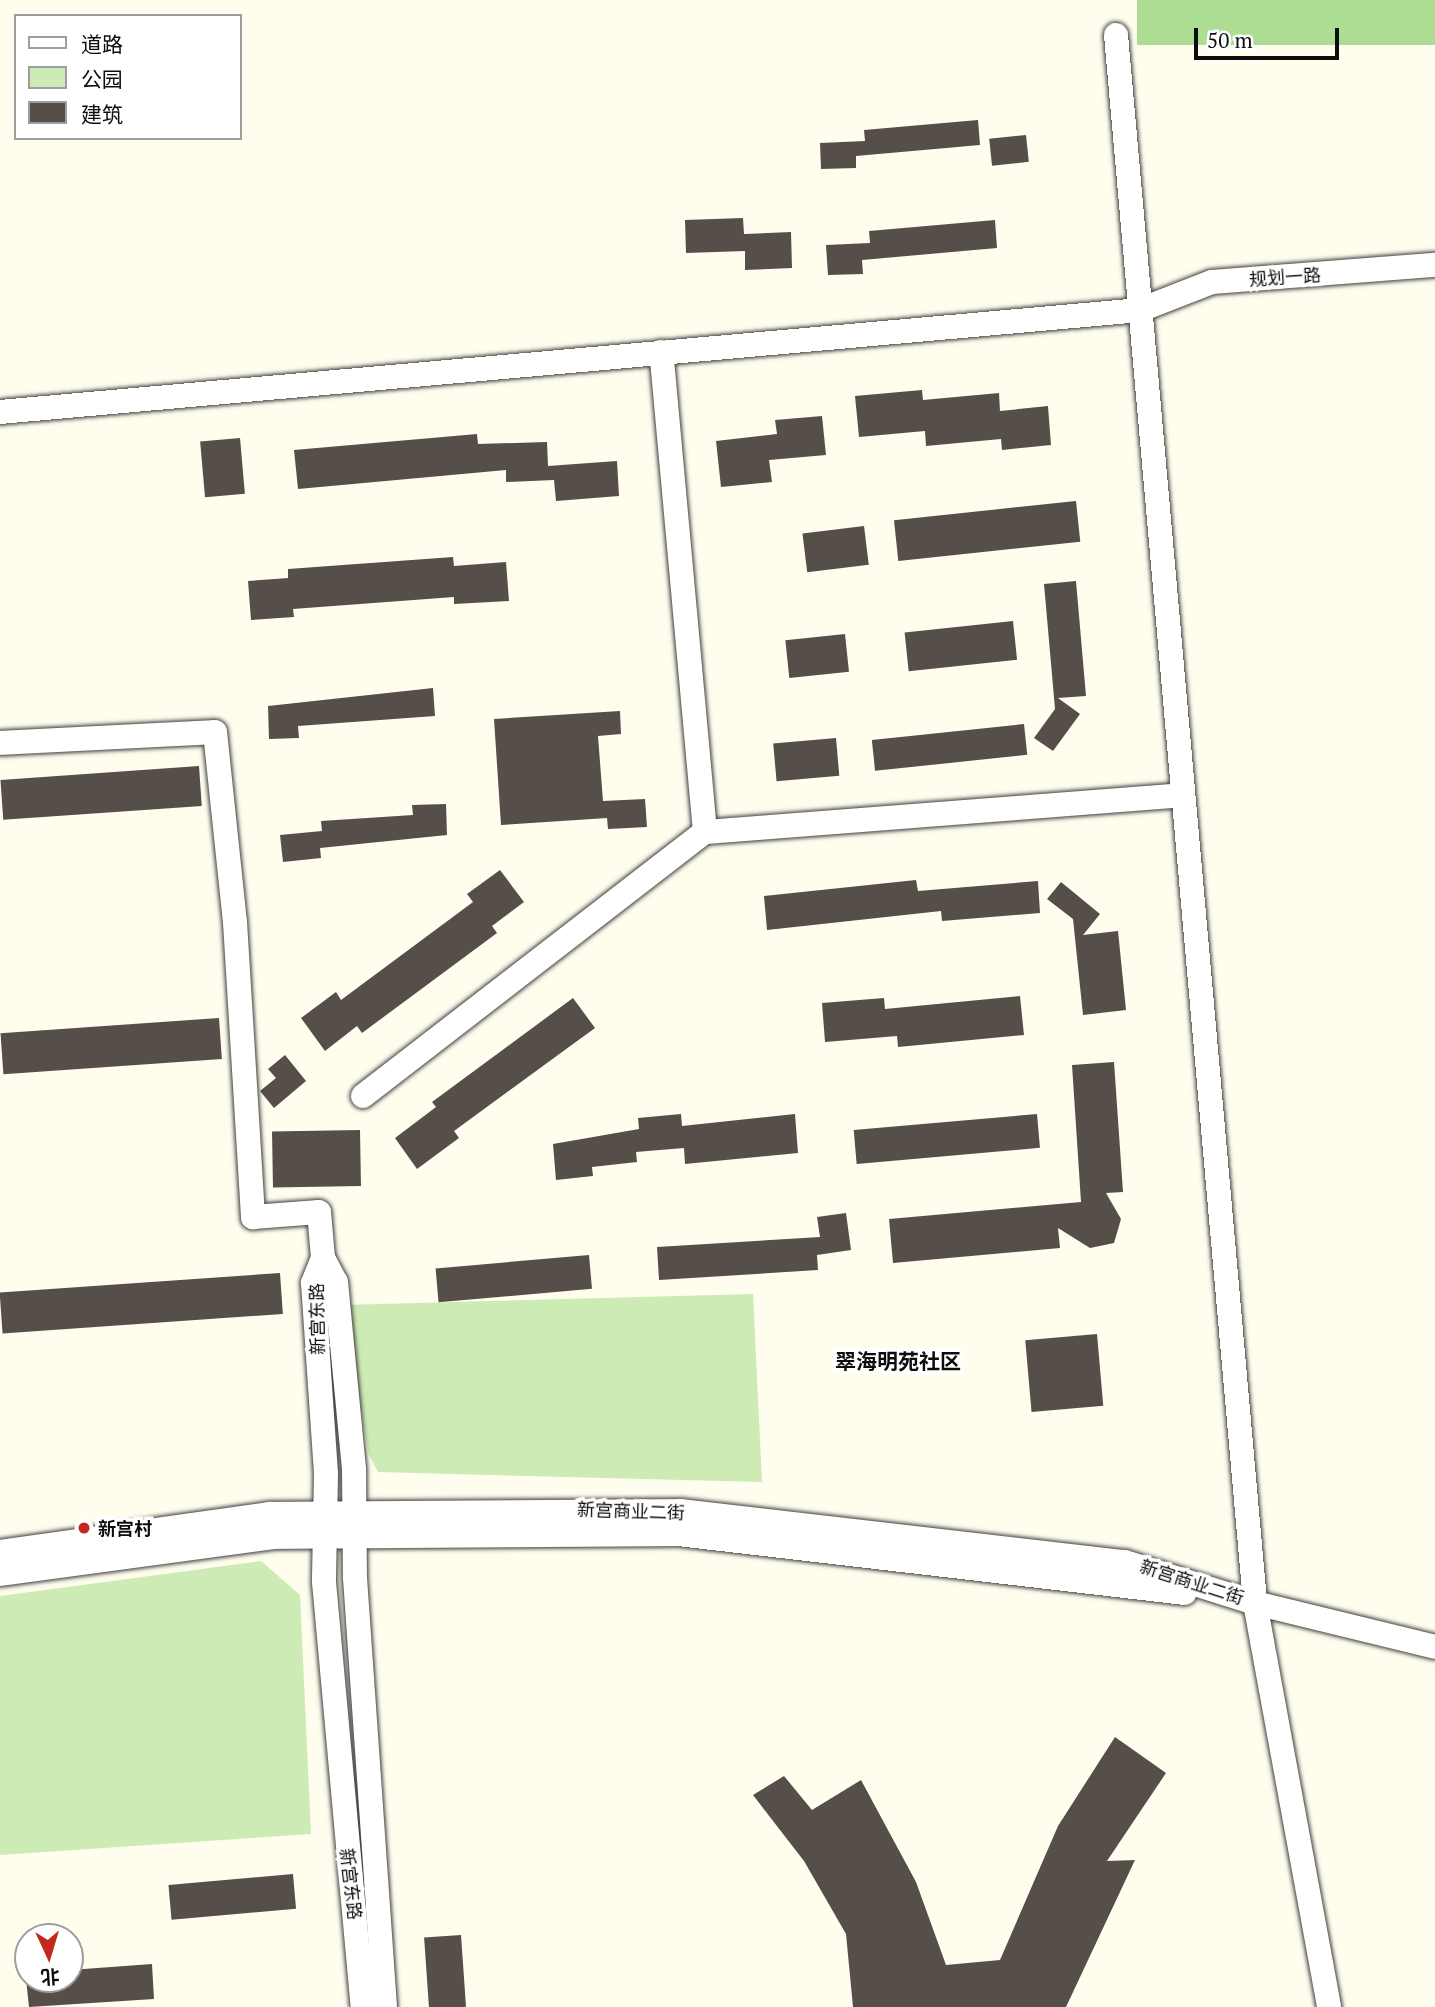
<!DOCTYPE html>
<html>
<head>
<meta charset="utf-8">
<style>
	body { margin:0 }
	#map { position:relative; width:1435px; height:2007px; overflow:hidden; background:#fffded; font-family:"PT Serif","Noto Sans SC",serif }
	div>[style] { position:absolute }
	.green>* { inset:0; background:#ccebb5 }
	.forest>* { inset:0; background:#addd93; transform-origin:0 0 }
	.building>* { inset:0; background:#564f49; transform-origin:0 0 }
	.roads { filter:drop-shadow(0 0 2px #404040) drop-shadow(0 0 2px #404040) }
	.minor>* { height:24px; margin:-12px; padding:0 12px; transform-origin:12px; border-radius:12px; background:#fff }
	.dots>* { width:19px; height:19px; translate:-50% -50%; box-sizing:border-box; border:4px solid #fff; border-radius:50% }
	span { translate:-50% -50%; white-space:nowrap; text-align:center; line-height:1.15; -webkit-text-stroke:7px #fff; paint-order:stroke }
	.street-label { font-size:18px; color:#0d0d0d }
	.poi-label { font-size:18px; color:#0d0d0d; font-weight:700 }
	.left { translate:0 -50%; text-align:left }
	.quarter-label { font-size:21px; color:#0d0d0d; font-weight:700 }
	.legend { position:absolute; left:14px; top:14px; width:228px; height:126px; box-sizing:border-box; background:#fff; border:2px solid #9e9e9e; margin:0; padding:9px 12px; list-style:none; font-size:21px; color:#0d0d0d }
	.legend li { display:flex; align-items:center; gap:14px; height:35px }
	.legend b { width:35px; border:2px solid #9e9e9e }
	.north { position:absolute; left:14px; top:1923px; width:70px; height:70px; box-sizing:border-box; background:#fff; border:2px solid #9e9e9e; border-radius:50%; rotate:176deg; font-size:19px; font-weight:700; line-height:28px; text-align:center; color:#0d0d0d }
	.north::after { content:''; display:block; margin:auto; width:24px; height:32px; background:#c4271e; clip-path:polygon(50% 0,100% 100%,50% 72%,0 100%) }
	.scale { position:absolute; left:1194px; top:28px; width:145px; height:32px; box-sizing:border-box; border:4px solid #0d0d0d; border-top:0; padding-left:9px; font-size:21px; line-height:24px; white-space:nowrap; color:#0d0d0d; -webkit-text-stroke:5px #fff; paint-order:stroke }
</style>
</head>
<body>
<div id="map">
	<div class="green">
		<i style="clip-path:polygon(753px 1294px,762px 1482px,378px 1472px,369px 1455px,343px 1305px)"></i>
		<i style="clip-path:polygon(261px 1561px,300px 1595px,311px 1834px,0 1855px,0 1596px)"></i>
	</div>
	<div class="forest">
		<i style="left:1137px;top:0;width:298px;height:45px"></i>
	</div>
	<div class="building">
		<i style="clip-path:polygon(978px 120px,980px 145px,856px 156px,856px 168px,821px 169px,820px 143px,865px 141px,864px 130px)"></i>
		<i style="left:1026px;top:135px;width:27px;height:37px;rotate:84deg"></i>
		<i style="clip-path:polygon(743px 218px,744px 234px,791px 232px,792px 268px,745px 270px,745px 251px,686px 253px,685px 220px)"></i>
		<i style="clip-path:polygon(995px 220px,997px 248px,862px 260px,863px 274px,828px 275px,826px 245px,870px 243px,869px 231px)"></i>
		<i style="clip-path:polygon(922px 390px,923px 400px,999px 393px,1000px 411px,1048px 406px,1051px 445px,1002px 450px,1001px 439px,926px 446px,925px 431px,859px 437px,855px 396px)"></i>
		<i style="clip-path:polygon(822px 416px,826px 455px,769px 460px,772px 482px,721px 487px,716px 441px,777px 434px,775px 420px)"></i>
		<i style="clip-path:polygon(477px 434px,478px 444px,547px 442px,548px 466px,617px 461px,619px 496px,556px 501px,554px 480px,506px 482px,506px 470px,298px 489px,294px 450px)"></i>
		<i style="left:240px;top:438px;width:56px;height:40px;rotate:85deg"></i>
		<i style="left:1076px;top:501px;width:41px;height:183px;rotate:84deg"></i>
		<i style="left:864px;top:526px;width:39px;height:62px;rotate:83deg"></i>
		<i style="clip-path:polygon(453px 557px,454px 566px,506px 562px,509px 601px,454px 604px,454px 597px,293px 609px,294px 617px,251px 620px,248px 581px,288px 578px,288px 569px)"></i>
		<i style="clip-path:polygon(1076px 581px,1086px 696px,1058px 698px,1080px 714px,1053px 751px,1034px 738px,1055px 709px,1044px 584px)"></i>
		<i style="left:1013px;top:621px;width:39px;height:109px;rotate:84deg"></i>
		<i style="left:845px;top:634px;width:38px;height:60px;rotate:84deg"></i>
		<i style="clip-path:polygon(433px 688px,435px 716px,298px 726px,299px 738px,269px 739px,268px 706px)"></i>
		<i style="clip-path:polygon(620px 711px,621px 734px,598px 736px,603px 801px,645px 799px,647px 827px,608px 829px,607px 818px,501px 825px,494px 719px)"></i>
		<i style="left:1024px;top:724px;width:31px;height:153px;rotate:84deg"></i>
		<i style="left:836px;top:738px;width:38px;height:63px;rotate:85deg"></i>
		<i style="left:199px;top:766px;width:40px;height:199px;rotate:86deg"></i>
		<i style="clip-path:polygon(446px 804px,447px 835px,320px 848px,321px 858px,283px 862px,280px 835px,322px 831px,321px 821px,413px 815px,412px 805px)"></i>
		<i style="clip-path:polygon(500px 870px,524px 902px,492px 926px,497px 933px,362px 1033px,357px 1026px,325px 1051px,301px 1018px,336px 992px,341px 1000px,473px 902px,467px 894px)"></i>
		<i style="clip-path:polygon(916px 880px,918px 891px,1038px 881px,1040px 913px,942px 921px,941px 911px,767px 930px,764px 896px)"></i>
		<i style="clip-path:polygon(1061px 882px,1100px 914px,1083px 935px,1118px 931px,1126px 1010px,1083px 1015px,1073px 919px,1047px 899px)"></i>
		<i style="clip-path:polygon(1020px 996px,1024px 1035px,898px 1047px,897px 1036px,825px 1042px,822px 1003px,884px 998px,885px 1009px)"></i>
		<i style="clip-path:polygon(573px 998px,595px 1028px,454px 1131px,459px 1138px,417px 1169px,395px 1138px,436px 1107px,432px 1102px)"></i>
		<i style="left:219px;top:1018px;width:41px;height:219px;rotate:86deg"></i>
		<i style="clip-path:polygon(285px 1055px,306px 1081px,274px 1108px,260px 1091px,276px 1078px,268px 1069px)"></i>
		<i style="clip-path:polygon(1114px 1062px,1123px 1192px,1106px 1193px,1121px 1219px,1114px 1243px,1090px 1248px,1058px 1228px,1060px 1248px,893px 1263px,889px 1219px,1081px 1202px,1072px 1065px)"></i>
		<i style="clip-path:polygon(681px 1114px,682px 1126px,795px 1114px,798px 1153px,685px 1164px,684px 1148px,636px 1152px,637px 1162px,592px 1167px,593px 1176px,556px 1180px,553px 1144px,639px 1129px,638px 1118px)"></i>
		<i style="left:1037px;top:1114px;width:34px;height:184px;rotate:85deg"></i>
		<i style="left:360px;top:1130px;width:56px;height:88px;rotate:89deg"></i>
		<i style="clip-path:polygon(846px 1213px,851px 1250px,817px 1255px,818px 1270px,659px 1280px,657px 1247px,820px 1237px,817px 1217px)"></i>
		<i style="left:589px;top:1255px;width:34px;height:154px;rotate:85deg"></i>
		<i style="left:280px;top:1273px;width:41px;height:281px;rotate:86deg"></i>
		<i style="left:1097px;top:1334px;width:72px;height:72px;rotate:85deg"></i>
		<i style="clip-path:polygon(1115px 1737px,1166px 1773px,1107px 1861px,1135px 1860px,1066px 2007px,853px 2007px,846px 1934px,804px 1861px,753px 1795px,784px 1776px,812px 1810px,861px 1780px,916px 1882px,946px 1965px,1000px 1960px,1058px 1826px)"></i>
		<i style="left:293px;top:1874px;width:35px;height:125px;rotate:85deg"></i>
		<i style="left:461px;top:1935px;width:72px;height:37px;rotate:86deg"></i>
		<i style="clip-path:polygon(152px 1964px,154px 1999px,29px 2007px,26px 1979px,70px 1979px,70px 1970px)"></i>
	</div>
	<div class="roads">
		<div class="minor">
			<i style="left:1116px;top:35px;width:1574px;rotate:84.93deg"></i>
			<i style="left:1255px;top:1603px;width:411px;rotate:79.6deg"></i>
			<i style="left:0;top:412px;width:1145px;rotate:-5.11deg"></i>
			<i style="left:1140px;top:310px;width:77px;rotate:-21.3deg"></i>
			<i style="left:1212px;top:282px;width:224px;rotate:-4.4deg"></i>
			<i style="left:0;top:743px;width:215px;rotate:-2.9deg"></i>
			<i style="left:215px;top:732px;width:191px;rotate:84deg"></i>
			<i style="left:235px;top:922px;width:296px;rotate:86.5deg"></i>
			<i style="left:253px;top:1217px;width:66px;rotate:-4.3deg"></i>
			<i style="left:319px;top:1212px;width:46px;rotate:85deg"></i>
			<i style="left:323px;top:1258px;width:27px;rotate:62deg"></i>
			<i style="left:336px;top:1282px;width:188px;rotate:84.5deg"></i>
			<i style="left:354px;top:1469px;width:109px;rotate:89.5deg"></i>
			<i style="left:355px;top:1578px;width:430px;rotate:86deg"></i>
			<i style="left:705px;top:832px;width:479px;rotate:-4.4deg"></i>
			<i style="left:363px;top:1096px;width:432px;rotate:-37.7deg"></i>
			<i style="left:705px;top:832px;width:482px;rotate:-95.2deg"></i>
			<i style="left:323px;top:1258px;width:27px;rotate:112deg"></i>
			<i style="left:313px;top:1283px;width:191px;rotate:86.1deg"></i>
			<i style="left:326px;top:1474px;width:108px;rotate:91.1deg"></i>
			<i style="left:324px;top:1582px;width:427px;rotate:84.8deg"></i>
			<i style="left:0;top:1552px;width:272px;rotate:-8deg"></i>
			<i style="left:269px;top:1514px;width:412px;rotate:-0.4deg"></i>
			<i style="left:681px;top:1511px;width:447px;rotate:6.6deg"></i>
			<i style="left:1125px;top:1562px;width:136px;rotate:17.5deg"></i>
			<i style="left:1255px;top:1603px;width:185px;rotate:13.7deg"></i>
			<i style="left:0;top:1574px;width:275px;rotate:-7.7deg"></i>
			<i style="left:272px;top:1537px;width:406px;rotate:-0.4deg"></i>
			<i style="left:678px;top:1534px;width:510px;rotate:6.64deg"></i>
		</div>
	</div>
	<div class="dots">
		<i style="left:84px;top:1528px;background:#c4271e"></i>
	</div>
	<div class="street-label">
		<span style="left:1285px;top:277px;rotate:-4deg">规划一路</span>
		<span style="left:317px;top:1319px;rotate:-91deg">新宫东路</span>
		<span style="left:631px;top:1511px;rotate:2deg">新宫商业二街</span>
		<span style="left:1192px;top:1582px;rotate:18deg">新宫商业二街</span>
		<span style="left:351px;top:1884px;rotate:83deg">新宫东路</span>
	</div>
	<div class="poi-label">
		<span class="left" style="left:98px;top:1528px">新宫村</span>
	</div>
	<div class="quarter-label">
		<span style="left:898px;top:1361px">翠海明苑社区</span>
	</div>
	<ul class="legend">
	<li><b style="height:9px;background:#fff"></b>道路</li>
	<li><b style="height:19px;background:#ccebb5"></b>公园</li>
	<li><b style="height:19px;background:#564f49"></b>建筑</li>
	</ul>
	<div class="north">北</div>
	<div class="scale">50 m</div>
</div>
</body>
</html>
